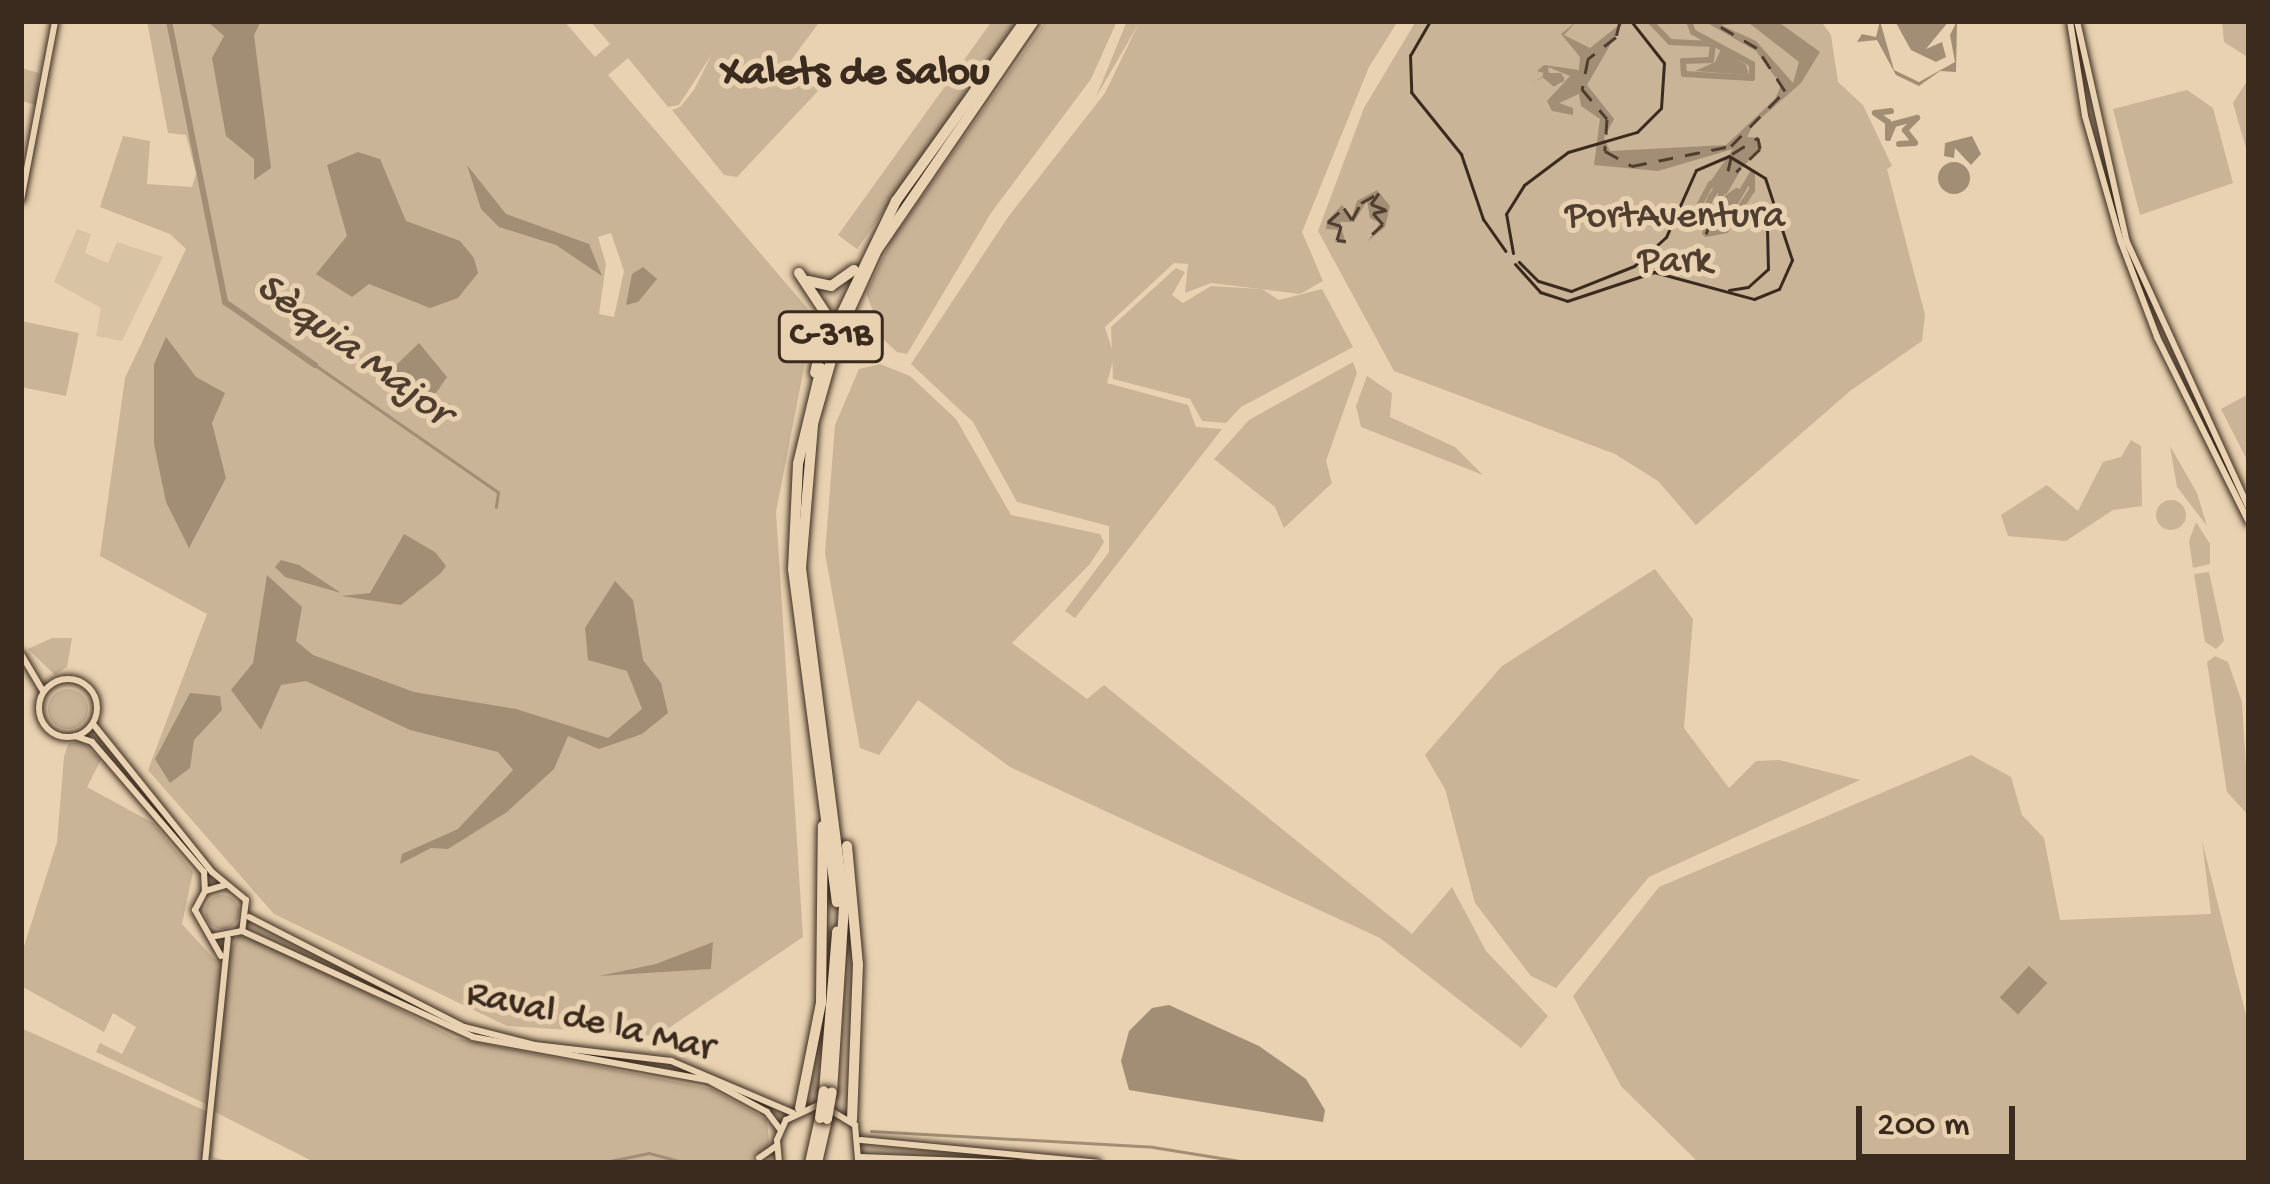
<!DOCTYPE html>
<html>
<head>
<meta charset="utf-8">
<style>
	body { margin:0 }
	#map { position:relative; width:2270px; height:1184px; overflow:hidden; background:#e8d2b1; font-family:"Gochi Hand",sans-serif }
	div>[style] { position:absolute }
	.built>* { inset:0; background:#d8c3a4 }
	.green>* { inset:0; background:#c9b497 }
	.round { border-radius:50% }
	.water>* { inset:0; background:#a18e75; transform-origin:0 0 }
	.stream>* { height:3px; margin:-1.5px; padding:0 1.5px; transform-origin:1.5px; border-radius:1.5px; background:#a18e75 }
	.canal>* { height:6px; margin:-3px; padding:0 3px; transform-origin:3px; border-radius:3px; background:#a18e75 }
	.ferry>* { height:3px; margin-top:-1.5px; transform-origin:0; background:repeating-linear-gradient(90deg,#4f3e2f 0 15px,transparent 0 27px) }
	.roads { filter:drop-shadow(0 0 3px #3b2a1e) drop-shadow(0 0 3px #3b2a1e) }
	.tertiary>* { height:6px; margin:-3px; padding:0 3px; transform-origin:3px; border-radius:3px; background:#e8d2b1 }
	.tertiary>.ring { margin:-3px; padding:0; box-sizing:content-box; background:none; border:6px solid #e8d2b1; border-radius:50% }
	.trunk>* { height:10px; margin:-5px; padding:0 5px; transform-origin:5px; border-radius:5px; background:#e8d2b1 }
	.rail>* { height:3px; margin:-1.5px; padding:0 1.5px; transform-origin:1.5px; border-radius:1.5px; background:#3b2a1e }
	.bridges { filter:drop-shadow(0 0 3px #3b2a1e) drop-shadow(0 0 3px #3b2a1e) }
	.trunk-bridge>* { height:10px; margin:-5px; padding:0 5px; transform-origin:5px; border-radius:5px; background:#e8d2b1 }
	span { translate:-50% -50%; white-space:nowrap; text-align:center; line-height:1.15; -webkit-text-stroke:10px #e8d2b1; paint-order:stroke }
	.shield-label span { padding:3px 9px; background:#e8d2b1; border:3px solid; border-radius:9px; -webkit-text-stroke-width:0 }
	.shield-label { font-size:36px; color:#3b2a1e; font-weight:700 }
	.park-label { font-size:39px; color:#503f30 }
	.street-label { font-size:39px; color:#3b2a1e }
	.neighbourhood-label { font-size:42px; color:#3b2a1e; font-weight:700 }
	.water-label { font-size:42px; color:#4f3e2f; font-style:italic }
	.frame { position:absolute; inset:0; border:24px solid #3b2a1e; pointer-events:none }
	.scale { position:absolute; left:1856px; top:1106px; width:159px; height:54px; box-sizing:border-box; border:6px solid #3b2a1e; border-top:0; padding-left:15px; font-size:36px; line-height:42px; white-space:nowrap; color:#3b2a1e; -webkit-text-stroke:9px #e8d2b1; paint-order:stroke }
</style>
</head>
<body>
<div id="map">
	<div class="built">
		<i style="clip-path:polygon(77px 229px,91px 234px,85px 253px,108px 263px,117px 242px,163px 257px,122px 341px,96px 336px,101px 308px,54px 282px)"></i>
	</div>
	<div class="green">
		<i style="clip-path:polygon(evenodd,147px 21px,564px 21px,595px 57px,610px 44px,590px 21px,820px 21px,787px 66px,819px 90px,737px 177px,724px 175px,672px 110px,680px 107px,694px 90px,712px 54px,679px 105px,668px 107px,628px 58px,608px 75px,814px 316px,776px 512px,803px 937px,657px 1036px,507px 1026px,274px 914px,148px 770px,207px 614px,100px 556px,125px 378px,186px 249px,170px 234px,100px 207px,123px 136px,150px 141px,147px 184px,192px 187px,196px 173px,186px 135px,168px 133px,147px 21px,611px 233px,624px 271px,614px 317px,599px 314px,606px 264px,598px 237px,611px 233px)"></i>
		<i style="clip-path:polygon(992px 21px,1017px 21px,857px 249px,838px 235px)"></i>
		<i style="clip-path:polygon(1046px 21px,1117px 21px,1091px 79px,991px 213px,907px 354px,897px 352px,884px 340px,866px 293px,891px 241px)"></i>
		<i style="clip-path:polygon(1127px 21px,1398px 21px,1369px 67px,1302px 232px,1323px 281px,1300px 294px,1211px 283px,1185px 293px,1188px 264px,1174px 263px,1105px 327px,1114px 356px,1107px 383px,1188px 405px,1196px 427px,1222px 429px,1075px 618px,1065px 611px,1109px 552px,1109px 526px,1017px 502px,973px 422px,911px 364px,1008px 217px,1105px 93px,1138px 25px,1096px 97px)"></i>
		<i style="clip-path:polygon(1416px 21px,1821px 21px,1831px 35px,1838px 82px,1863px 105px,1892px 166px,1887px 169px,1925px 315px,1922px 341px,1850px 391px,1696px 525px,1658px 481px,1615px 454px,1394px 371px,1318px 231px,1364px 108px)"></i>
		<i style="clip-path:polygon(2222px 21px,2249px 21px,2249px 58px,2224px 42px)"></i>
		<i style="clip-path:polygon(21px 68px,39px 73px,36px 105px,21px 101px)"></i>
		<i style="clip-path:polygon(2249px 78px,2249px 159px,2233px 103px)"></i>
		<i style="clip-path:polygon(2187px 90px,2213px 108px,2233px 183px,2140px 215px,2113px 109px)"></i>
		<i style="clip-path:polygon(1176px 268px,1185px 272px,1172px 295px,1183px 303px,1211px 286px,1262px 289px,1279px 300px,1322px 289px,1353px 347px,1241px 407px,1226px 423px,1202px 421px,1190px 399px,1113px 379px,1111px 327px)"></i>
		<i style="clip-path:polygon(21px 321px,79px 333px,66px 396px,21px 387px)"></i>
		<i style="clip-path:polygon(1353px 362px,1357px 373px,1326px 461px,1332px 483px,1284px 528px,1275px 507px,1214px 459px,1249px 420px)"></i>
		<i style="clip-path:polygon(880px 364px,910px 376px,956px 419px,1011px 515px,1100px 534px,1104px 542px,1090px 564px,1012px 643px,1087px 699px,1104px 685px,1412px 934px,1452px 887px,1486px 951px,1548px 1016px,1521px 1048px,1380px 938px,1010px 767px,918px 700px,879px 755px,860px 748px,825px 553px,835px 425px,859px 369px)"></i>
		<i style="clip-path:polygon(1367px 376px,1392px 393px,1390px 417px,1455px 447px,1483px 475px,1361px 427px,1356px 406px)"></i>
		<i style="clip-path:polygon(2249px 394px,2249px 464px,2221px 409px)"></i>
		<i style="clip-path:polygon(2131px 440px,2141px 446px,2142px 506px,2113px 510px,2066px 541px,2008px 536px,2001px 515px,2047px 485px,2078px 511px,2103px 462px,2121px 457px)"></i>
		<i style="clip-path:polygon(2170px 446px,2197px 493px,2207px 526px,2177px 487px)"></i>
		<i class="round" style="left:2156px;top:500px;width:30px;height:30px"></i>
		<i style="clip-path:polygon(2196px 522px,2210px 544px,2210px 564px,2193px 568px,2189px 541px)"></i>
		<i style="clip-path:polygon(1655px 569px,1693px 619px,1684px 728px,1729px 788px,1756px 761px,1779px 760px,1860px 780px,1649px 877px,1556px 988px,1531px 976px,1475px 903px,1445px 789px,1425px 755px,1502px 666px)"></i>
		<i style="clip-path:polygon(2209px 572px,2224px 641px,2216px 649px,2205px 642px,2194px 574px)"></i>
		<i style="clip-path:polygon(52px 638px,72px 638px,67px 667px,55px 675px,28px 649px)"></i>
		<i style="clip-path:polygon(2215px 656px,2228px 662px,2242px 702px,2249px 816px,2227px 792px,2207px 662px)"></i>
		<i class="round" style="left:48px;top:689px;width:40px;height:40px"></i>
		<i style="clip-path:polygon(81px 741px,101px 760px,87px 787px,153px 823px,193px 872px,182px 924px,214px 959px,227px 956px,238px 936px,260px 938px,455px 1038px,712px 1089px,767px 1120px,771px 1163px,316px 1163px,215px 1112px,213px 1157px,235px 1163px,21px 1163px,21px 1028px,206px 1111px,206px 1104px,96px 1052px,100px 1043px,122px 1054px,136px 1027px,113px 1013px,104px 1032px,21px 986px,21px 956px,57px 842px,64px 757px,68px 744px)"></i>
		<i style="clip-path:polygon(1971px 755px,2011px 777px,2022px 815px,2044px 838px,2060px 920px,2211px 914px,2202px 841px,2249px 1027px,2249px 1163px,1699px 1163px,1621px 1086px,1573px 996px,1659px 887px)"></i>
		<i class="round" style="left:205px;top:895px;width:34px;height:34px"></i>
	</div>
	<div class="water">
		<i style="clip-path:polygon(207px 21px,261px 21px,254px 35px,271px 168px,254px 180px,254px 159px,226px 136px,212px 58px,224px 36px)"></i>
		<i style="clip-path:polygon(evenodd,1577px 21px,1564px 35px,1590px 48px,1624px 21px,1587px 85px,1614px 119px,1604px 138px,1610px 151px,1726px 145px,1775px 99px,1781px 85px,1756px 51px,1704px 21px,1777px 21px,1820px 52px,1801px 83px,1753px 125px,1747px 137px,1759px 138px,1762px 147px,1718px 193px,1708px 185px,1733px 149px,1658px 171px,1594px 165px,1600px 119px,1581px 106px,1579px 94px,1559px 103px,1573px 108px,1573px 115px,1552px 111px,1547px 101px,1570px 76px,1548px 67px,1549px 74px,1533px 82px,1547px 74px,1537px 71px,1544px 65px,1579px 70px,1580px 57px,1561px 34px,1577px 21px,1749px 23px,1799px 62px,1793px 83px,1756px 41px,1721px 25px,1749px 23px)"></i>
		<i style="clip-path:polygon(1880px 21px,1894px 70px,1919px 82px,1955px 62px,1950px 35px,1957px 21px,1956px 72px,1940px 71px,1919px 86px,1896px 75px,1877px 40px,1857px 42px,1862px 34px,1876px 37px)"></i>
		<i style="clip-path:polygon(1895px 21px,1949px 21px,1926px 49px,1942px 42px,1946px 57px,1936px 62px,1911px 50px)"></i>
		<i style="clip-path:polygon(1721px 49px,1746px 65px,1749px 75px,1695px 71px,1715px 62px)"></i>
		<i style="clip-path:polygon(1972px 136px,1981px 154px,1971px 165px,1955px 148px,1954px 158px,1944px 156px,1945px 143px)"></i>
		<i style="clip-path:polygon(358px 152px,380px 159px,406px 221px,460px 241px,474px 258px,478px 273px,458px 298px,430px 308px,369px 284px,352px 297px,316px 274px,347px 236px,327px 165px)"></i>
		<i class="round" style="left:1938px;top:162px;width:32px;height:32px"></i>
		<i style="clip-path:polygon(467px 165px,506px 214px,589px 244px,602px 276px,556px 245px,499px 227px,481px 209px)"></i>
		<i style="clip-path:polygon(1377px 190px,1390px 206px,1385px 227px,1368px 241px,1380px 223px,1370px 218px,1367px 201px,1354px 222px,1340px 222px,1346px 244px,1335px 242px,1339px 230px,1326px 229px,1327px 221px,1342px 205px,1352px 217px,1357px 201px)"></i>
		<i style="clip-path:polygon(1717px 203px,1735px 208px,1721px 228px,1702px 235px,1704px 215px)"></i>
		<i style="clip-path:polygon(643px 267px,657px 279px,638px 302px,626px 305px,632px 274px)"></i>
		<i style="clip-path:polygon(166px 337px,196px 377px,225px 393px,212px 423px,226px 478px,189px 548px,166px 502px,154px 444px,154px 364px)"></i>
		<i style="clip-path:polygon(419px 343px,447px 377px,436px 393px,402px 395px,389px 372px)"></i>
		<i style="clip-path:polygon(404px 534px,435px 552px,446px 566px,441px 573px,401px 605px,341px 596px,370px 593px)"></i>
		<i style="clip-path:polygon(281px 560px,299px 565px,341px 593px,285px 577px,275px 567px)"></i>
		<i style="clip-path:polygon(267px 575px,302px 607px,296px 641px,313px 655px,414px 692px,516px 709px,608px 738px,642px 709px,627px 671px,588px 660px,585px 628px,615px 581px,633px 600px,643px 660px,661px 683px,668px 713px,642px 734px,599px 749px,568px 736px,554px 769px,507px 812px,448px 849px,431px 848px,400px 864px,402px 854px,458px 829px,513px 770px,498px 752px,410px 730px,306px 681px,281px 685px,261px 730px,231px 690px,253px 663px)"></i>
		<i style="clip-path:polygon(190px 693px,220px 696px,222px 710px,194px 740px,190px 768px,170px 783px,155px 759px)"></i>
		<i style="clip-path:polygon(713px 942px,711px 969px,599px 976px,656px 964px)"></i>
		<i style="left:2029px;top:966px;width:25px;height:43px;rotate:43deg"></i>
		<i style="clip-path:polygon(1169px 1005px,1259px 1046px,1306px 1079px,1325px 1110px,1323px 1122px,1129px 1090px,1121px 1061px,1129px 1031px,1152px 1008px)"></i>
	</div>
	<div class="stream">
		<i style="left:315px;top:365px;width:223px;rotate:34.8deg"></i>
		<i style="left:498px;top:492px;width:15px;rotate:98deg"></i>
		<i style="left:871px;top:1131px;width:282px;rotate:3.2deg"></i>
		<i style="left:1153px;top:1147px;width:100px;rotate:9.2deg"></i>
		<i style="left:600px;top:1163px;width:50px;rotate:-11.5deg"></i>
		<i style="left:649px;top:1153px;width:39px;rotate:15deg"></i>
	</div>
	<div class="canal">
		<i style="left:169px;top:21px;width:287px;rotate:78.7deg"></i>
		<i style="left:225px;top:302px;width:110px;rotate:35deg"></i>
		<i style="left:1650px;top:21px;width:29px;rotate:46deg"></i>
		<i style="left:1670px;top:42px;width:43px;rotate:2.7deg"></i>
		<i style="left:1713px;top:44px;width:16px;rotate:97deg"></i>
		<i style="left:1711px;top:60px;width:28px;rotate:178deg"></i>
		<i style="left:1683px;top:61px;width:13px;rotate:86deg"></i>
		<i style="left:1684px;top:74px;width:68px;rotate:3.4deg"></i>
		<i style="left:1752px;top:78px;width:14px;rotate:-90deg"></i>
		<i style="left:1752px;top:64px;width:67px;rotate:-151.5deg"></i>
		<i style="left:1693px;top:32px;width:12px;rotate:-110deg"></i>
		<i style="left:1546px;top:76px;width:13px"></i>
		<i style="left:1559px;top:76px;width:4px;rotate:56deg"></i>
		<i style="left:1561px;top:79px;width:8px;rotate:150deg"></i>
		<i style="left:1554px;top:83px;width:11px;rotate:-139deg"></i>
		<i style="left:1891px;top:111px;width:16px;rotate:173deg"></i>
		<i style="left:1875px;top:113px;width:16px;rotate:35deg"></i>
		<i style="left:1888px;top:122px;width:16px;rotate:90deg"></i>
		<i style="left:1888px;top:138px;width:15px;rotate:-67deg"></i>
		<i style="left:1894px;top:124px;width:24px;rotate:-15deg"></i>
		<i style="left:1917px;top:118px;width:17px;rotate:135deg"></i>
		<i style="left:1905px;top:130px;width:16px;rotate:52deg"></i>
		<i style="left:1915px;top:143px;width:16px;rotate:176deg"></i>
		<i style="left:1719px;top:185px;width:9px;rotate:122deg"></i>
		<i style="left:1714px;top:193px;width:5px;rotate:127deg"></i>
		<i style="left:1711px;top:197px;width:9px;rotate:111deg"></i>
		<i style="left:1708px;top:205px;width:15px;rotate:122deg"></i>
		<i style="left:1700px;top:218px;width:8px;rotate:173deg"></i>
		<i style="left:1692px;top:219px;width:40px;rotate:-62deg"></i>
		<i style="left:1711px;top:184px;width:3px"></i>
		<i style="left:1714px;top:184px;width:6px;rotate:31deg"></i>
		<i style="left:1719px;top:187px;width:3px;rotate:45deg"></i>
		<i style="left:1721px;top:189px;width:13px;rotate:90deg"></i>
		<i style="left:1721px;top:202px;width:19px;rotate:-35deg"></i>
		<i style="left:1737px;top:191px;width:16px;rotate:125deg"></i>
		<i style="left:1725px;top:191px;width:22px;rotate:-60deg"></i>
		<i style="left:1706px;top:234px;width:20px;rotate:-11deg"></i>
		<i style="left:1726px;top:230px;width:48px;rotate:-57deg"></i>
		<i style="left:1752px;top:190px;width:16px;rotate:-90deg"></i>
		<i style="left:1752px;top:174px;width:42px;rotate:120.3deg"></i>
	</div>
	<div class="ferry">
		<i style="left:1620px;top:21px;width:16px;rotate:104deg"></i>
		<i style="left:1616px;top:37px;width:36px;rotate:142deg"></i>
		<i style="left:1588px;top:59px;width:31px;rotate:101deg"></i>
		<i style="left:1582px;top:89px;width:39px;rotate:50deg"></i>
		<i style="left:1607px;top:119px;width:32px;rotate:94deg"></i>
		<i style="left:1605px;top:151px;width:31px;rotate:29deg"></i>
		<i style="left:1632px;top:166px;width:101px;rotate:-11.4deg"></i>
		<i style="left:1731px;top:146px;width:77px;rotate:-45.5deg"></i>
		<i style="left:1785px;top:91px;width:51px;rotate:-123.1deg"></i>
		<i style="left:1757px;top:48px;width:53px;rotate:-149.6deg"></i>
		<i style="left:1728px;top:171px;width:17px;rotate:-77deg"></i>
		<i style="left:1732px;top:154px;width:31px;rotate:-32deg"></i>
		<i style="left:1758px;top:138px;width:11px;rotate:80deg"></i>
		<i style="left:1760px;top:149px;width:33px;rotate:136deg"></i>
		<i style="left:1728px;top:204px;width:29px;rotate:131deg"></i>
		<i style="left:1709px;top:226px;width:26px;rotate:-36deg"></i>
		<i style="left:1706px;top:234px;width:31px;rotate:-69deg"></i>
		<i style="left:1346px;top:241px;width:9px;rotate:-174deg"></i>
		<i style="left:1337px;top:240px;width:15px;rotate:-74deg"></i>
		<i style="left:1341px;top:226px;width:14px;rotate:-163deg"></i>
		<i style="left:1328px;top:222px;width:21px;rotate:-41deg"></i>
		<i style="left:1344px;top:208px;width:14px;rotate:56deg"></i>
		<i style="left:1352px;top:220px;width:19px;rotate:-62deg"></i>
		<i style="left:1361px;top:203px;width:21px;rotate:-29deg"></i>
		<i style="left:1379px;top:193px;width:14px;rotate:126deg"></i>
		<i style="left:1371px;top:204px;width:17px;rotate:21deg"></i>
		<i style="left:1387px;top:210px;width:14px;rotate:168deg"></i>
		<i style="left:1373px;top:213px;width:15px;rotate:48deg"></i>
		<i style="left:1383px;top:224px;width:21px;rotate:137deg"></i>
	</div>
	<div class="roads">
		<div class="tertiary">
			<i style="left:2070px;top:21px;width:96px;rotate:81deg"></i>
			<i style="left:2085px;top:116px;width:131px;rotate:74.1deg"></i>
			<i style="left:2121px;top:242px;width:102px;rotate:69.2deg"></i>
			<i style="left:2157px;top:337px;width:207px;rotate:63.6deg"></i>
			<i style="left:2077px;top:21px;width:227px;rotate:77.3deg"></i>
			<i style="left:2127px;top:242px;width:294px;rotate:65.4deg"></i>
			<i style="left:21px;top:200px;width:182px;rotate:-79.2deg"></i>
			<i style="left:21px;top:654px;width:43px;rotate:59.3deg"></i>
			<i class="ring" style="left:39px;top:679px;width:52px;height:52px"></i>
			<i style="left:93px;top:724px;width:190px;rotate:51.2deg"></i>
			<i style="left:212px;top:872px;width:44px;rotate:39.5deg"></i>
			<i style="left:246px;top:900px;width:31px;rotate:97deg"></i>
			<i style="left:242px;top:931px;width:31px;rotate:169deg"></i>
			<i style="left:75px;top:736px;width:18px;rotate:19deg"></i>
			<i style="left:92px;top:742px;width:172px;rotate:49.3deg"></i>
			<i style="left:204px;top:872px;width:19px;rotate:87deg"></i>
			<i style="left:249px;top:917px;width:242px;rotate:27.1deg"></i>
			<i style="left:464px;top:1027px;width:73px;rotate:14.2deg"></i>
			<i style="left:535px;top:1045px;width:137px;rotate:6.7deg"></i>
			<i style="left:671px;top:1061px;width:133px;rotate:23.1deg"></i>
			<i style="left:242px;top:931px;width:254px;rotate:24.6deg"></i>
			<i style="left:473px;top:1037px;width:239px;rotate:10.4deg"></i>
			<i style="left:708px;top:1080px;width:67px;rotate:28.5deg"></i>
			<i style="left:767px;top:1112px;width:21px;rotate:53deg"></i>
			<i style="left:221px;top:956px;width:53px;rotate:-119.5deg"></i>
			<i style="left:195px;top:910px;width:21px;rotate:-62deg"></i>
			<i style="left:205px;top:891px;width:22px;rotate:-16deg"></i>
			<i style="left:861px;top:1140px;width:238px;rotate:5.5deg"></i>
			<i style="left:860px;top:1157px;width:158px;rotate:2.2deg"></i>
			<i style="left:759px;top:1158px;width:21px;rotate:-35deg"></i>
			<i style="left:205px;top:1163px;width:226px;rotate:-84.2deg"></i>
			<i style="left:779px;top:1163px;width:23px;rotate:-95deg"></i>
			<i style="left:777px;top:1140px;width:22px;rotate:-66deg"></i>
			<i style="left:786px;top:1120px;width:38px;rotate:-25deg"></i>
			<i style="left:820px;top:1104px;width:41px;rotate:31deg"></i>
			<i style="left:855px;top:1125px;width:38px;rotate:85deg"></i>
		</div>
		<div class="trunk">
			<i style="left:799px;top:273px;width:53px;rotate:56.6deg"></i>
			<i style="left:828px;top:317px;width:57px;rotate:103.1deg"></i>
			<i style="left:808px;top:281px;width:24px;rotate:12deg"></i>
			<i style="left:831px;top:286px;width:28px;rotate:-35deg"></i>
			<i style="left:832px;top:334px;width:148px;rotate:-64.3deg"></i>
			<i style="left:896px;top:201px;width:221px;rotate:-54.4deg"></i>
			<i style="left:821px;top:368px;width:99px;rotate:103.5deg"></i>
			<i style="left:798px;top:464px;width:105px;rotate:92.7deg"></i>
			<i style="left:793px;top:569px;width:336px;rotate:82.5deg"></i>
			<i style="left:847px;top:846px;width:119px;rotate:84.7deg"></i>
			<i style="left:858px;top:964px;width:156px;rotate:92.2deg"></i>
			<i style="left:824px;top:1091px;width:160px;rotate:-85.3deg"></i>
			<i style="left:832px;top:1092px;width:188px;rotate:-86.3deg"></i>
			<i style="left:844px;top:904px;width:339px;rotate:-97.3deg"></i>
			<i style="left:801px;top:568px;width:144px;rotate:-85.2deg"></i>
			<i style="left:813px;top:424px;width:95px;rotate:-74.1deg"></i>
			<i style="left:839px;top:333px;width:91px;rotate:-65.4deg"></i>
			<i style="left:877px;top:250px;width:278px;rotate:-55.6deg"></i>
			<i style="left:800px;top:1108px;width:107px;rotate:-78.7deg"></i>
			<i style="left:821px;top:1003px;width:177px;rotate:-89.4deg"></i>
			<i style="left:810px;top:1163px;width:46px;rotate:-77.5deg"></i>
			<i style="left:817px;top:1163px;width:45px;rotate:-77.2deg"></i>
		</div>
	</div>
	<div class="rail">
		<i style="left:1430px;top:21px;width:39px;rotate:120deg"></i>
		<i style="left:1410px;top:55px;width:37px;rotate:88deg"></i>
		<i style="left:1411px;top:92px;width:80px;rotate:51.1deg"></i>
		<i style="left:1461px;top:154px;width:69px;rotate:71.3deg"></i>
		<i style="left:1483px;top:219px;width:39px;rotate:55deg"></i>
		<i style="left:1513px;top:253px;width:40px;rotate:-100deg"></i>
		<i style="left:1506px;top:214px;width:34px;rotate:-58deg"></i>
		<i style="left:1524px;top:185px;width:55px;rotate:-36.9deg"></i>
		<i style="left:1568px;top:152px;width:72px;rotate:-16.2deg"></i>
		<i style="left:1637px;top:132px;width:34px;rotate:-45deg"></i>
		<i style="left:1661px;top:108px;width:45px;rotate:-86.2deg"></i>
		<i style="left:1664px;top:63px;width:53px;rotate:-128.2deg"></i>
		<i style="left:1515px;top:264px;width:38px;rotate:48deg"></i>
		<i style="left:1540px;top:292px;width:28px;rotate:18deg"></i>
		<i style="left:1567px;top:301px;width:92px;rotate:-18.4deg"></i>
		<i style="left:1654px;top:272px;width:104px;rotate:15.1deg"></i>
		<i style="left:1754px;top:299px;width:27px;rotate:-22deg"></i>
		<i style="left:1779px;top:289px;width:32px;rotate:-66deg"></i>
		<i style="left:1792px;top:260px;width:86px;rotate:-108.2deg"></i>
		<i style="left:1765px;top:178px;width:42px;rotate:-148.6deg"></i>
		<i style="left:1729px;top:156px;width:36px;rotate:157deg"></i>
		<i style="left:1696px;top:170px;width:73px;rotate:114.1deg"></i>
		<i style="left:1666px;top:237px;width:43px;rotate:137.8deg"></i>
		<i style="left:1634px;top:266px;width:68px;rotate:158.4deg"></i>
		<i style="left:1571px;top:291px;width:34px;rotate:-163deg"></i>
		<i style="left:1538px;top:281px;width:27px;rotate:-135deg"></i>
		<i style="left:1729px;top:290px;width:19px;rotate:-9deg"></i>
		<i style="left:1748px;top:287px;width:27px;rotate:-42deg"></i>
		<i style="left:1768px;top:269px;width:42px;rotate:-91.4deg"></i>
	</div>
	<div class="bridges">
		<div class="trunk-bridge">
			<i style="left:820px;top:1118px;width:27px;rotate:-82deg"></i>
			<i style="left:827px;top:1119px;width:27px;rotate:-80deg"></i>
		</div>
	</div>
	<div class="shield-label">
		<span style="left:831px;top:337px">C-31B</span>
	</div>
	<div class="park-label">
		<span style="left:1675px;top:241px">PortAventura<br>Park</span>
	</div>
	<div class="street-label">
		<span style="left:590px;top:1023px;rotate:13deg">Raval de la Mar</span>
	</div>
	<div class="neighbourhood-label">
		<span style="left:855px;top:75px">Xalets de Salou</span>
	</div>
	<div class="water-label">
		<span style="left:352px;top:352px;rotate:36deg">Sèquia Major</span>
	</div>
	<div class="frame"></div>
	<div class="scale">200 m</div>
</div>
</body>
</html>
